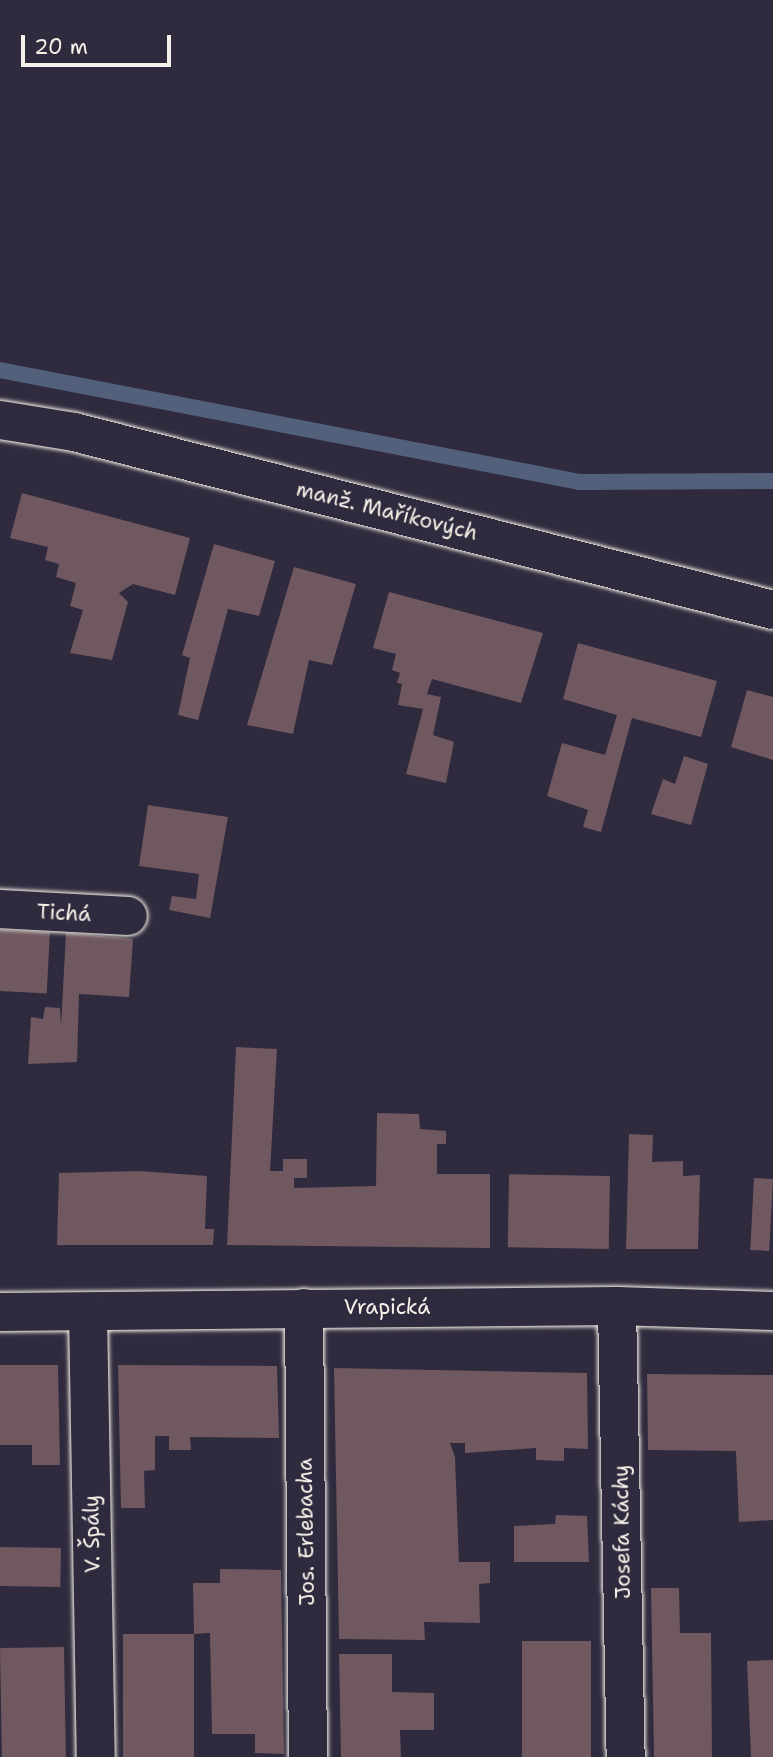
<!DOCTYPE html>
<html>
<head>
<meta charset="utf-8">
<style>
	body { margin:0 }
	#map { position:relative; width:773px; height:1757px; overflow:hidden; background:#2f2a3d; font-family:"Shantell Sans",sans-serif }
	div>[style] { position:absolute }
	.stream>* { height:16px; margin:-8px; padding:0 8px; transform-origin:8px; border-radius:8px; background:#53607c }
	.building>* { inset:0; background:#6f585f; transform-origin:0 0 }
	.roads { filter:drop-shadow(0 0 2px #f4f1e8) drop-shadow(0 0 2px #f4f1e8) }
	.minor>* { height:38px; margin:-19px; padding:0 19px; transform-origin:19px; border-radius:19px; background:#2f2a3d }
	span { translate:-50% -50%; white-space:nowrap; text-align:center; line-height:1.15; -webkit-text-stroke:6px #2f2a3d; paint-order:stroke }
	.street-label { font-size:21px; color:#f4f1e8 }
	.scale { position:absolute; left:21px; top:35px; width:150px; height:32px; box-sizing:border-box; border:4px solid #f4f1e8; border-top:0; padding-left:9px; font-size:21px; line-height:24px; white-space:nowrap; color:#f4f1e8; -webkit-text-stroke:5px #2f2a3d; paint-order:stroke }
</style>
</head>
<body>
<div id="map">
	<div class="stream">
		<i style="left:0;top:370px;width:591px;rotate:10.93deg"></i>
		<i style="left:580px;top:482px;width:193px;rotate:-0.3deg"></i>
	</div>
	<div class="building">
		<i style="clip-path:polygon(22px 493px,190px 538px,175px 595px,133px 584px,119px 593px,128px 602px,112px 660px,70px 653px,83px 610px,70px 606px,76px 583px,56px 577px,59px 564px,45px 560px,48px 547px,10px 538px)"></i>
		<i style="clip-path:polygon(214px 544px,275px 561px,259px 616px,228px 609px,198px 720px,178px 715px,190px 658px,182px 655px)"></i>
		<i style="clip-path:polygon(294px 567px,356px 584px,332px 665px,309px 660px,293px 734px,247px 725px)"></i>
		<i style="clip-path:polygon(389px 592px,543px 633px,521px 703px,432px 679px,427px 694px,441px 697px,433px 735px,454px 742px,446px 783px,406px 774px,423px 709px,398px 705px,402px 684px,397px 683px,400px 673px,392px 670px,396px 654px,373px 648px)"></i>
		<i style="clip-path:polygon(578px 643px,717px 681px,701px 737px,632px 718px,601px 832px,583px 827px,588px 810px,547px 796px,562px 743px,605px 755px,617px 715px,563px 699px)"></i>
		<i style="clip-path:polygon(747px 690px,773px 697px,773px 760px,731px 747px)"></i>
		<i style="clip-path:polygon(684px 756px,708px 764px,691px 825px,651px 814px,663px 779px,675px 784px)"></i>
		<i style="clip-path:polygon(148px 805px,228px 817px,210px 918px,169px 910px,172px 896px,196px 899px,199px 874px,139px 866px)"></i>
		<i style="left:0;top:930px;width:50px;height:61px;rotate:3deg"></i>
		<i style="clip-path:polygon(66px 933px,133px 939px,129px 997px,79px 994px,77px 1062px,28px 1064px,31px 1017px,43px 1019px,45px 1007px,60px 1008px,61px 1027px)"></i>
		<i style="clip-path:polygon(236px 1047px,277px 1049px,270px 1171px,283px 1171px,283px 1159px,307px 1159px,307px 1178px,294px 1178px,294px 1188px,376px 1186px,377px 1113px,419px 1114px,420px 1129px,446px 1131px,446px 1144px,437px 1144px,437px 1174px,490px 1174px,490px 1248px,227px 1245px)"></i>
		<i style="clip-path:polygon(629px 1134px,653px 1135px,652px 1162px,683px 1161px,683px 1176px,700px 1175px,698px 1249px,626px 1249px)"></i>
		<i style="clip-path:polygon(139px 1171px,207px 1176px,205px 1229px,214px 1229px,213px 1245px,57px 1245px,59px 1173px)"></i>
		<i style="left:610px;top:1176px;width:73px;height:101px;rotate:91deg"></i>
		<i style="left:754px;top:1178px;width:19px;height:72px;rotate:3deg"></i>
		<i style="clip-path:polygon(0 1365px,58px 1365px,60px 1465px,32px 1465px,32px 1445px,0 1445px)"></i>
		<i style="clip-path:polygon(118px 1365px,277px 1366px,279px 1438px,190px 1437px,191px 1450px,169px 1450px,169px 1436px,155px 1436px,155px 1470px,144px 1471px,145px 1508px,121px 1508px)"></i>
		<i style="clip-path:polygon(334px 1368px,587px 1373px,588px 1449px,564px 1448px,564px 1461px,536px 1460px,536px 1448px,465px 1453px,465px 1443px,450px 1443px,455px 1457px,459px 1562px,490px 1562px,490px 1583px,479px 1584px,480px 1623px,424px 1622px,425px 1640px,339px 1639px)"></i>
		<i style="clip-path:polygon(647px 1374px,773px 1375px,773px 1520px,739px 1522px,736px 1451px,648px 1450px)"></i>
		<i style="clip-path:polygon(556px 1515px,587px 1516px,589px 1562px,514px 1562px,514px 1526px,555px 1524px)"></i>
		<i style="left:0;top:1547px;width:61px;height:39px;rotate:1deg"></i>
		<i style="clip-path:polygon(220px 1569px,281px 1570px,284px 1754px,255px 1753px,255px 1734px,212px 1734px,210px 1633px,194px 1634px,193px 1583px,220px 1583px)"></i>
		<i style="clip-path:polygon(651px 1588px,679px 1588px,680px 1633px,711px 1633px,712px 1757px,654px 1757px)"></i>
		<i style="left:123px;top:1634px;width:71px;height:123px"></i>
		<i style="left:591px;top:1641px;width:116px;height:69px;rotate:90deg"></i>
		<i style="left:64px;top:1647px;width:110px;height:64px;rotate:89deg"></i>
		<i style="clip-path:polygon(339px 1654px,392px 1654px,392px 1692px,434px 1693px,434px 1730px,400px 1730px,401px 1757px,341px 1757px)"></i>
		<i style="clip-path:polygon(773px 1660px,773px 1757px,751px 1757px,747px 1661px)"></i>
	</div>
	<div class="roads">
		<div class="minor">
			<i style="left:0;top:420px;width:75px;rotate:9.2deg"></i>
			<i style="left:74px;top:432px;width:721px;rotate:14.29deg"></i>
			<i style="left:0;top:909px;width:128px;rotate:3.1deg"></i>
			<i style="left:617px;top:1306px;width:451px;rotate:88.9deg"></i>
			<i style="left:304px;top:1308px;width:449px;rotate:89.5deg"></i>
			<i style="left:0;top:1312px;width:617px;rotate:-0.56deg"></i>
			<i style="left:617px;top:1306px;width:156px;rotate:1.8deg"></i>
			<i style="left:88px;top:1312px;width:445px;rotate:89deg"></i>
		</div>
	</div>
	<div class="street-label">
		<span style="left:387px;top:511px;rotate:14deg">manž. Maříkových</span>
		<span style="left:64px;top:913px;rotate:3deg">Tichá</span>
		<span style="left:387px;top:1307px">Vrapická</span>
		<span style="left:306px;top:1532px;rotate:-91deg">Jos. Erlebacha</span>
		<span style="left:622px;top:1532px;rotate:-91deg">Josefa Káchy</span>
		<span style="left:92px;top:1534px;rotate:-91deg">V. Špály</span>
	</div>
	<div class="scale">20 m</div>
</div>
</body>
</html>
